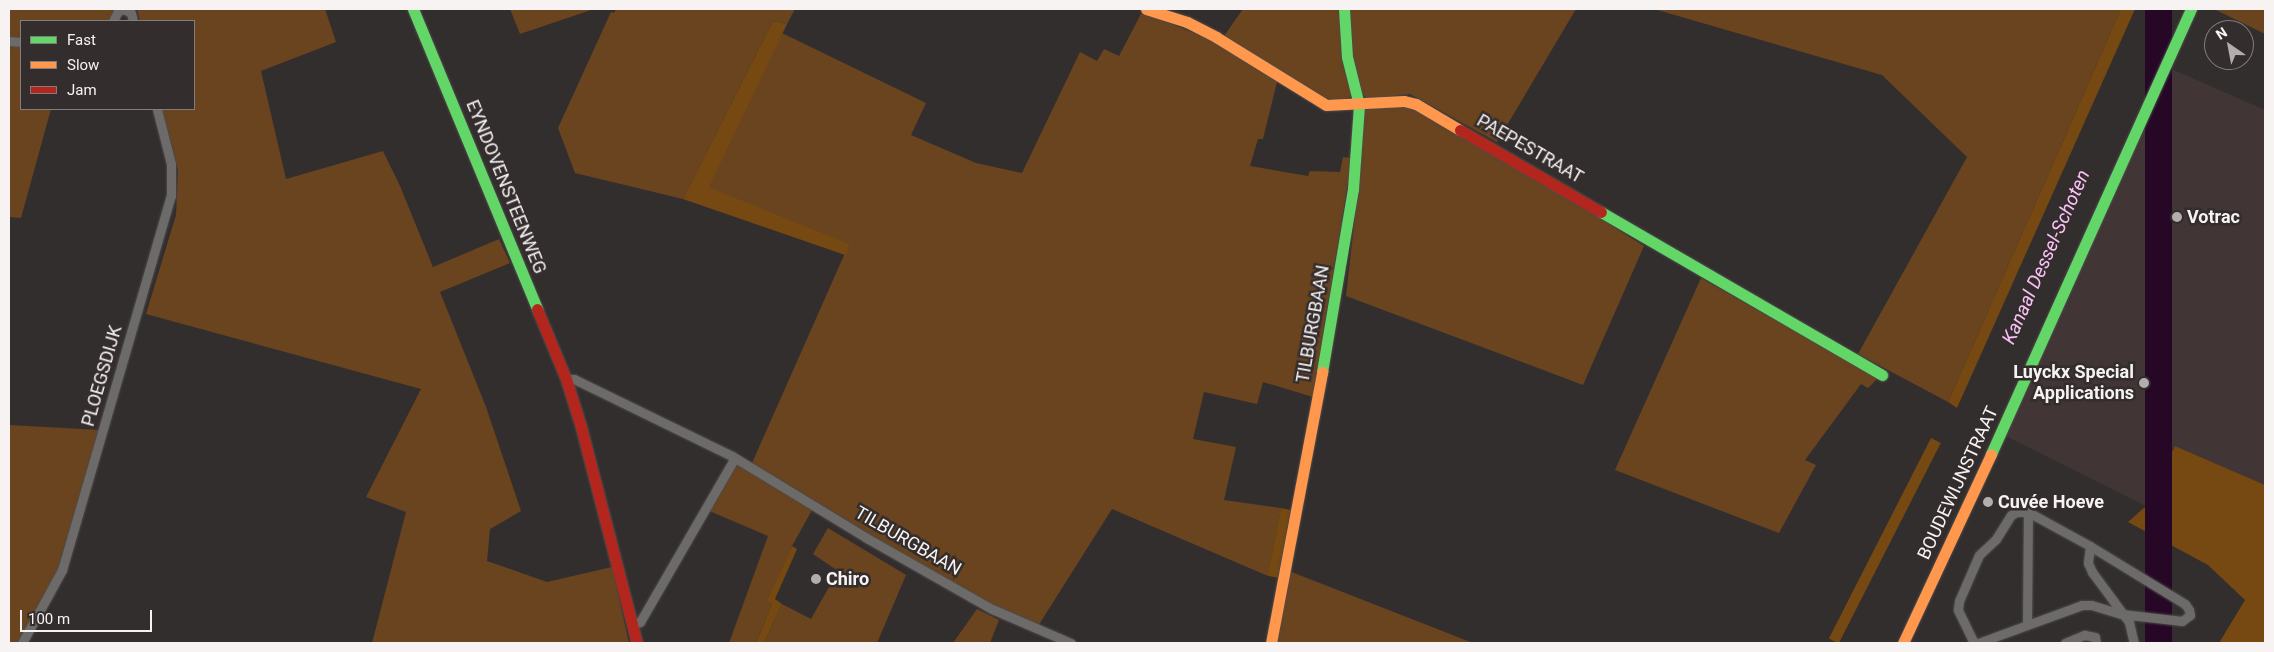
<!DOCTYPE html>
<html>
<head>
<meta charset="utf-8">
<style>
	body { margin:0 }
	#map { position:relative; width:2274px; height:652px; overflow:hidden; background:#332e2e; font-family:Roboto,sans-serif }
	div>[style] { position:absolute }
	.built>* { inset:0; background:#413535 }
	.green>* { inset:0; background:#6a441e }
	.forest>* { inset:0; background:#764812; transform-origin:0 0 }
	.water>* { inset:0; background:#260826; transform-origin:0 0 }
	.roads { filter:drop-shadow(0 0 1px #4f4b4b) drop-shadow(0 0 1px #4f4b4b) }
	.street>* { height:9px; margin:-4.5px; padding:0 4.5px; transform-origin:4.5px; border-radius:4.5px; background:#6d6a6a }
	.fast>* { height:11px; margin:-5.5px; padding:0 5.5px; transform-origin:5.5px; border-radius:5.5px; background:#63d668 }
	.slow>* { height:11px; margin:-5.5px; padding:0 5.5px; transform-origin:5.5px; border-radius:5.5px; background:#ff974d }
	.jam>* { height:11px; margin:-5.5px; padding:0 5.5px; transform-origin:5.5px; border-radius:5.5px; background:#b3261e }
	.dots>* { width:14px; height:14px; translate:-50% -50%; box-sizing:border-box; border:2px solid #342d2d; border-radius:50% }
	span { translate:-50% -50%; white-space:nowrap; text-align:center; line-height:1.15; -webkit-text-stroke:5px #342d2d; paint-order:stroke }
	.street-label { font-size:18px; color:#f7f3f3 }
	.poi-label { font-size:18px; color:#f7f3f3; font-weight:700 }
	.left { translate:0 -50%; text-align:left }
	.right { translate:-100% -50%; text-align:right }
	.water-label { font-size:19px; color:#f9c2f7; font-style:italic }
	.frame { position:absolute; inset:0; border:10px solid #f7f3f3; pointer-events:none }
	.legend { position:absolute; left:20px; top:20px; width:175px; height:90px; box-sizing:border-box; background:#342d2d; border:1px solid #827c7c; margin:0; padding:6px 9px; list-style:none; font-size:15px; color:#f7f3f3 }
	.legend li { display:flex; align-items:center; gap:10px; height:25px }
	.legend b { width:25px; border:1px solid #827c7c }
	.north { position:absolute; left:2204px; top:20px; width:50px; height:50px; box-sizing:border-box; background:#342d2d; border:1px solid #827c7c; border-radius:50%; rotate:327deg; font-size:14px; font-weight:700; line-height:20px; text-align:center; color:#f7f3f3 }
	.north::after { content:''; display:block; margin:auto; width:18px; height:22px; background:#b2aeae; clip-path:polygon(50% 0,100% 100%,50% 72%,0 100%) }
	.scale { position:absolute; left:20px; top:610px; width:132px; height:22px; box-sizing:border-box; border:2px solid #f7f3f3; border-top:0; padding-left:6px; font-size:15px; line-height:18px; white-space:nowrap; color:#f7f3f3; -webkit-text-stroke:4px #342d2d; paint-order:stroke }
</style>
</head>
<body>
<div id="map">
	<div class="built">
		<i style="clip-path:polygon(2167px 67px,2265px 110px,2265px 485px,2175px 446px,2146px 506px,2004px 435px)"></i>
	</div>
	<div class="green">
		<i style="clip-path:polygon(9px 9px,116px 9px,109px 21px,21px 21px,21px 38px,9px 37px)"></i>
		<i style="clip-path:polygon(137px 9px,325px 9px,336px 42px,261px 71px,286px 179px,383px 151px,400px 186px,433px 267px,499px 239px,510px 263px,440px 292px,486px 407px,521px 511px,490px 529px,487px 561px,547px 582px,612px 567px,629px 643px,372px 643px,406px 512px,366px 497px,421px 389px,146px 314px,176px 215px,178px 170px,162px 109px,194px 109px,194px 21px,140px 21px)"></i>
		<i style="clip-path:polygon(510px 9px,594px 9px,520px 34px)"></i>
		<i style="clip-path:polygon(616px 9px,795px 9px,787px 24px,773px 21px,683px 199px,575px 173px,558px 128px,611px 12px,614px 13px)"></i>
		<i style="clip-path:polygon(1243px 9px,1338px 9px,1352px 94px,1350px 97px,1338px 101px,1324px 98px,1224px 36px)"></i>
		<i style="clip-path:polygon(1350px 9px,1576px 9px,1497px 142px,1410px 94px,1367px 99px,1362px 93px,1351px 58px)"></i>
		<i style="clip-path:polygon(1654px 9px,2121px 9px,1948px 402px,1858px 354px,1967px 157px,1882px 75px)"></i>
		<i style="clip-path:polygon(2214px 9px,2265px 9px,2265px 34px)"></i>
		<i style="clip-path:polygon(1142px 12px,1214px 41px,1277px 82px,1263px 139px,1258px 139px,1250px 166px,1308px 176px,1310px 171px,1340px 172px,1343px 157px,1352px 158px,1313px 397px,1263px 382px,1257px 404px,1204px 392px,1193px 439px,1236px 447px,1224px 500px,1281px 508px,1268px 576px,1112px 509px,1038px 626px,1004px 613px,941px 577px,752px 463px,849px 244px,708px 187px,782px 33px,926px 103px,911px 135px,976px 163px,1022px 173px,1080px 52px,1097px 61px,1104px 49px,1119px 56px)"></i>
		<i style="clip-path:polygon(9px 46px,21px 47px,21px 109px,51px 109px,21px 218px,9px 217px)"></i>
		<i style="clip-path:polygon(1410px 106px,1555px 190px,1644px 246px,1583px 385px,1346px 296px,1360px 172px,1364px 108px)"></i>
		<i style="clip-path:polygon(1701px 278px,1878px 378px,1868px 388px,1861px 384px,1805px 460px,1816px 465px,1779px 533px,1615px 470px)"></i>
		<i style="clip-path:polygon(9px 425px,100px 430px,55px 579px,17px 643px,9px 643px)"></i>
		<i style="clip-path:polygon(740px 464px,812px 510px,792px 546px,768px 601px,772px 604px,756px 643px,729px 643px,768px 536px,707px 510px,734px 465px)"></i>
		<i style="clip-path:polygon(828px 528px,906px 575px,877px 643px,764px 643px,782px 604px,811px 619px,838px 571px,813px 554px)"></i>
		<i style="clip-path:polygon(1289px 571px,1473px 643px,1275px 643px)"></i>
		<i style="clip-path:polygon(977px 609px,999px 620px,990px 643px,953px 643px)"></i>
	</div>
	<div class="forest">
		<i style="clip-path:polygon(2121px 9px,2135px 9px,1957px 408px,1948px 402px)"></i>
		<i style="clip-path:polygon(773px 21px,787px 24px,709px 187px,850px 244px,845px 255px,683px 199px)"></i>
		<i style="left:1931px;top:438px;width:11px;height:225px;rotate:27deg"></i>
		<i style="clip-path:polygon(2175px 446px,2265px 485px,2265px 643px,2219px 643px,2245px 600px,2208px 565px,2128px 522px,2146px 506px)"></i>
		<i style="left:1281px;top:508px;width:10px;height:69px;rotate:11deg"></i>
		<i style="clip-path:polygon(792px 546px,797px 549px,775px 599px,782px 604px,764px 643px,756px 643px,772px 604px,767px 601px)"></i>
	</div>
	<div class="water">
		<i style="left:2145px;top:9px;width:27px;height:696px"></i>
	</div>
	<div class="roads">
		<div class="street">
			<i style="left:113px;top:21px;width:11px;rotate:-63deg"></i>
			<i style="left:118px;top:11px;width:6px;rotate:-18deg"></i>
			<i style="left:124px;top:9px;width:8px;rotate:30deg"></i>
			<i style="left:131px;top:13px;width:8px;rotate:76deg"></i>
			<i style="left:9px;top:41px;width:12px;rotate:5deg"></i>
			<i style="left:566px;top:379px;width:8px"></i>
			<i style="left:574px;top:379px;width:176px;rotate:26deg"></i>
			<i style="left:732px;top:456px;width:156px;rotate:31.3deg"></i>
			<i style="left:865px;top:537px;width:146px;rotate:29.6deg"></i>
			<i style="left:992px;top:609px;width:86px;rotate:23.3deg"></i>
			<i style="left:2090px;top:546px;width:17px;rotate:97deg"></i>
			<i style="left:2088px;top:563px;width:10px;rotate:66deg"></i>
			<i style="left:2092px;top:572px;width:62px;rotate:53.5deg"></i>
			<i style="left:2129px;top:622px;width:22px;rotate:77deg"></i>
			<i style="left:632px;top:624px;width:8px;rotate:-14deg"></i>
			<i style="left:640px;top:622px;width:188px;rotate:-60deg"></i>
			<i style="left:2027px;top:624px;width:112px;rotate:-89.5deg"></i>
			<i style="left:22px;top:643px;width:83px;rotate:-61.3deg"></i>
			<i style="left:62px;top:570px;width:390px;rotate:-73.8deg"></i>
			<i style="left:171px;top:196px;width:32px;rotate:-90deg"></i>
			<i style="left:171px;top:164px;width:57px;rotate:-104.3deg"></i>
			<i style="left:1974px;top:643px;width:37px;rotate:-116deg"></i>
			<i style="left:1958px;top:610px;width:9px;rotate:-84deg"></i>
			<i style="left:1959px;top:601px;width:50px;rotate:-66.5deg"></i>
			<i style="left:1979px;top:555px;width:23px;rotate:-43deg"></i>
			<i style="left:1996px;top:539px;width:28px;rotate:-58deg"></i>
			<i style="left:2011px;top:515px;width:7px;rotate:-27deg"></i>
			<i style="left:2017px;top:512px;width:11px"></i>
			<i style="left:2028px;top:512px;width:71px;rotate:28.7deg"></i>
			<i style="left:2090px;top:546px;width:111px;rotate:31.4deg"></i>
			<i style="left:2185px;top:604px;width:7px;rotate:56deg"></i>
			<i style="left:2189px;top:610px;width:5px;rotate:79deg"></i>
			<i style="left:2190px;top:615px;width:10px;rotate:143deg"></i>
			<i style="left:2182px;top:621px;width:61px;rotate:-173.5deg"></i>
			<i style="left:2121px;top:614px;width:31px;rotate:-163deg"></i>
			<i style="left:2091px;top:605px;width:9px;rotate:180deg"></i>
			<i style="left:2082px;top:605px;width:111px;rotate:159.9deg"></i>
			<i style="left:2065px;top:643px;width:21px;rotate:-23deg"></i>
			<i style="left:2084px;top:635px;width:11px;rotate:10deg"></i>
			<i style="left:2095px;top:637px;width:6px;rotate:81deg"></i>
		</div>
		<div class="fast">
			<i style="left:413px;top:9px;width:325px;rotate:67.5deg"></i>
			<i style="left:1601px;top:212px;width:325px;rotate:30.1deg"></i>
			<i style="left:1322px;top:372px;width:186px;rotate:-80.4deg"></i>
			<i style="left:1353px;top:189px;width:84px;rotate:-85.9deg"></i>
			<i style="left:1359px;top:105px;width:49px;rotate:-104deg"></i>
			<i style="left:1347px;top:57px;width:48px;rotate:-93.6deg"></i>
			<i style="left:1991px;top:454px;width:488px;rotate:-65.8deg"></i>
		</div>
		<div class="slow">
			<i style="left:1146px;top:9px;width:43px;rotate:17.6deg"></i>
			<i style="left:1187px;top:22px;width:33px;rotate:27deg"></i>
			<i style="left:1216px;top:37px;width:129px;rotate:31.7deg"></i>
			<i style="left:1326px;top:105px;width:78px;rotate:-2.9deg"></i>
			<i style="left:1404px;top:101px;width:12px;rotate:14deg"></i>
			<i style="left:1416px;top:104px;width:51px;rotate:30.6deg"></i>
			<i style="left:1271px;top:643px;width:276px;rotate:-79.3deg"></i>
			<i style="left:1903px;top:643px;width:208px;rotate:-65deg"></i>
		</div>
		<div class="jam">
			<i style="left:1460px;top:130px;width:163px;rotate:30.2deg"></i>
			<i style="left:537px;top:309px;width:76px;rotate:67.5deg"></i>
			<i style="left:566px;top:379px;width:50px;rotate:72.6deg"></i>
			<i style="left:581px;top:427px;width:223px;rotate:75.5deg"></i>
		</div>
	</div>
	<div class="dots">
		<i style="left:2177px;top:217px;background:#b2aeae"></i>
		<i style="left:2144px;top:383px;background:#b2aeae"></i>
		<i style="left:1988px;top:502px;background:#b2aeae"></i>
		<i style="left:816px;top:579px;background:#b2aeae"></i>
	</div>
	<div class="street-label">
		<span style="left:1530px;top:149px;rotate:30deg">PAEPESTRAAT</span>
		<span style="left:506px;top:187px;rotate:68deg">EYNDOVENSTEENWEG</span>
		<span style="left:1313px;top:324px;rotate:-80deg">TILBURGBAAN</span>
		<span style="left:102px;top:376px;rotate:-74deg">PLOEGSDIJK</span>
		<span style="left:1958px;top:483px;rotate:-65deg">BOUDEWIJNSTRAAT</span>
		<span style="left:908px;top:541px;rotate:30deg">TILBURGBAAN</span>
	</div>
	<div class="poi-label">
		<span class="left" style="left:2187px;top:217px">Votrac</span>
		<span class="right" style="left:2134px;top:383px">Luyckx Special<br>Applications</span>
		<span class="left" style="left:1998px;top:502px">Cuvée Hoeve</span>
		<span class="left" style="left:826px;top:579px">Chiro</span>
	</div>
	<div class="water-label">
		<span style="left:2046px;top:257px;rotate:-66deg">Kanaal Dessel-Schoten</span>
	</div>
	<div class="frame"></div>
	<ul class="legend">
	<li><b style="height:6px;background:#63d668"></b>Fast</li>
	<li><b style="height:6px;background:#ff974d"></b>Slow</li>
	<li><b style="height:6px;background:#b3261e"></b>Jam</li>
	</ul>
	<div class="north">N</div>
	<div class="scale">100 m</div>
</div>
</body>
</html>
